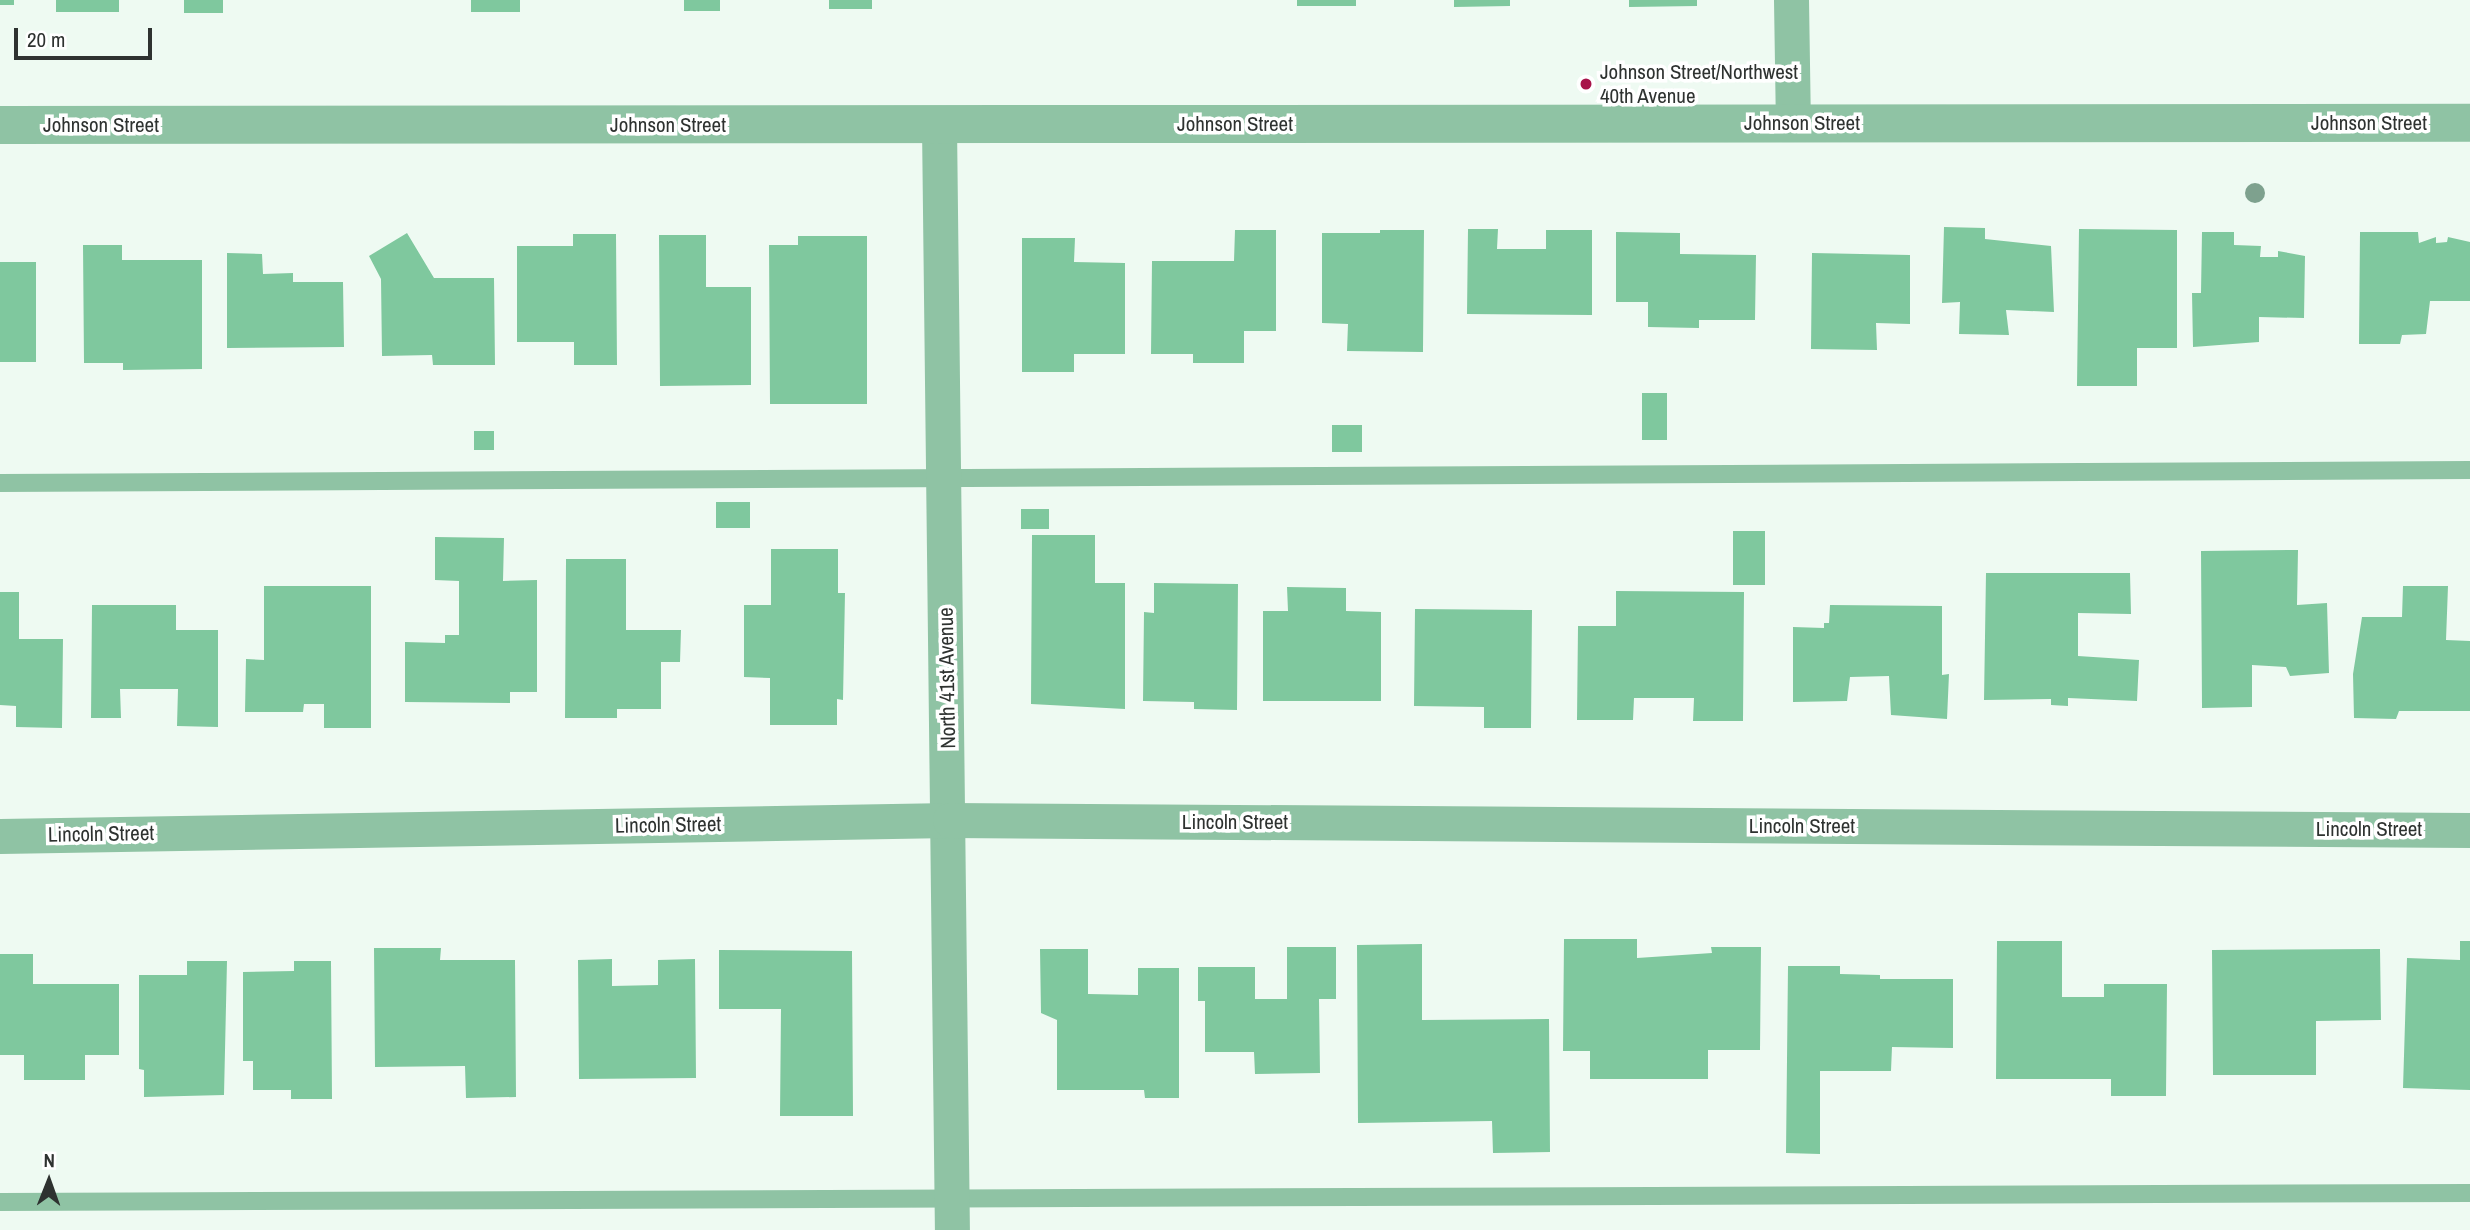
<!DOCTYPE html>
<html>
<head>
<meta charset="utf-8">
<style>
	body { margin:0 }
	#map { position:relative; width:2470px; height:1230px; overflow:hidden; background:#eefaf2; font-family:"Archivo Narrow",sans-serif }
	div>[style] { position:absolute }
	.building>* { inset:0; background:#7fc89e; transform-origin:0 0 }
	.service>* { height:18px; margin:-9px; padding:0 9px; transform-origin:9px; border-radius:9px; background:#8fc3a4 }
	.minor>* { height:35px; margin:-17.5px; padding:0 17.5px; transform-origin:17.5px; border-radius:17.5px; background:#8fc3a4 }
	.tertiary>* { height:38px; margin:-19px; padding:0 19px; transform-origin:19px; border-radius:19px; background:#8fc3a4 }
	.trees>* { width:20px; height:20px; margin:-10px; border-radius:50%; background:#7ea18e }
	.dots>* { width:19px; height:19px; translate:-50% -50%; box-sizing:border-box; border:4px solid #fff; border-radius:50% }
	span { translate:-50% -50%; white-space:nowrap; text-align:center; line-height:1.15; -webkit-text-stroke:7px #fff; paint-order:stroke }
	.poi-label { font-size:21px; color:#2e3230 }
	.left { translate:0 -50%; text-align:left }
	.street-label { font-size:21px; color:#2e3230 }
	.north { position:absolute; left:14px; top:1146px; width:70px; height:70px; -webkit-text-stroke:5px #fff; paint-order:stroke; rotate:1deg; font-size:19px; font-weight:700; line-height:28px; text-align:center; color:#2e3230 }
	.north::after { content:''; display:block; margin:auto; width:24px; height:32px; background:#2e3230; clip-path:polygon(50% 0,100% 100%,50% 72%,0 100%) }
	.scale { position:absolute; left:14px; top:28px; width:138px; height:32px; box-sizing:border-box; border:4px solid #2e3230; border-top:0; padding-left:9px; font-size:21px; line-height:24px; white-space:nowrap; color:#2e3230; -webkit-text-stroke:5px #fff; paint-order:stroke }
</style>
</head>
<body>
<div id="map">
	<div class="building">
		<i style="left:0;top:0;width:14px;height:5px"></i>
		<i style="left:56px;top:0;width:63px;height:12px"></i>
		<i style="left:184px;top:0;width:39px;height:13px"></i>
		<i style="left:471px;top:0;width:49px;height:12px"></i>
		<i style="left:684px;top:0;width:36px;height:11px"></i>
		<i style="left:829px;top:0;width:43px;height:9px"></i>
		<i style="left:1297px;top:0;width:59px;height:6px"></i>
		<i style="clip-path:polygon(1454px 0,1510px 0,1510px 6px,1454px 7px)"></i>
		<i style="clip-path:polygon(1629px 0,1697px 0,1697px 6px,1629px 7px)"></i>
		<i style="clip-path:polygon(1944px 227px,1985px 228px,1985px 239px,2051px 246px,2054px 312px,2006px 310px,2009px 335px,1959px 334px,1960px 302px,1942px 303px)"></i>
		<i style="clip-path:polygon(1468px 229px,1498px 229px,1497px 249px,1546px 249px,1546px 230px,1592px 230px,1592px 315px,1467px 314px)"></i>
		<i style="clip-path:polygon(2079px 229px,2177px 230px,2177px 348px,2137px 348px,2137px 386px,2077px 386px)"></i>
		<i style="clip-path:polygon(1235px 230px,1276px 230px,1276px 331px,1244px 331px,1244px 363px,1193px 363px,1193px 354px,1151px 354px,1152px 261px,1234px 261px)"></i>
		<i style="clip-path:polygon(1380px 230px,1424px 230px,1423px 352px,1347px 351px,1348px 324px,1322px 323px,1322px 233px,1380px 233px)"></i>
		<i style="clip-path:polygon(1616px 232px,1680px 233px,1680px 254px,1756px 255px,1755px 320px,1699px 320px,1699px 328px,1648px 327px,1648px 302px,1616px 302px)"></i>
		<i style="clip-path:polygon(2202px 232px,2234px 232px,2234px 245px,2261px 246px,2260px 257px,2278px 257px,2278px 251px,2305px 256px,2304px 318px,2259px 317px,2259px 342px,2193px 347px,2192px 293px,2201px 293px)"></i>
		<i style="clip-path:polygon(2360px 232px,2418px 232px,2419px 243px,2436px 237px,2436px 243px,2447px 242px,2448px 237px,2470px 242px,2470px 301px,2430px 301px,2426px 334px,2402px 335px,2400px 344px,2359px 344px)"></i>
		<i style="clip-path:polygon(407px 233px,434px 278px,494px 278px,495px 365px,433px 365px,432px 355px,382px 356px,381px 279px,369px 256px)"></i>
		<i style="clip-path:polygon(573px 234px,616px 234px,617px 365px,574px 365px,574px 342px,517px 342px,517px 246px,573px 246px)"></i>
		<i style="clip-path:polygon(659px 235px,706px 235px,706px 287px,751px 287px,751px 385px,660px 386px)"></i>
		<i style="clip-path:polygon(798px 236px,867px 236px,867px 404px,770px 404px,769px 245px,798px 245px)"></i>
		<i style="clip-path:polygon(1022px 238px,1075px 238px,1074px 262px,1125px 263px,1125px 354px,1074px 354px,1074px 372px,1022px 372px)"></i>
		<i style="clip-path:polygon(83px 245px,122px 245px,122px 260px,202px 260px,202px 369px,123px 370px,123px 363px,84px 363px)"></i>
		<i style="clip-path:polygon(227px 253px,262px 254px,263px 274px,293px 273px,293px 282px,343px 282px,344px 347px,227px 348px)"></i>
		<i style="clip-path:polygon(1812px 253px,1910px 255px,1910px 324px,1876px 323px,1877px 350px,1811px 349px)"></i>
		<i style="left:0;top:262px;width:36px;height:100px"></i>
		<i style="left:1642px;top:393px;width:25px;height:47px"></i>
		<i style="left:1332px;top:425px;width:30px;height:27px"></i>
		<i style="left:474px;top:431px;width:20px;height:19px"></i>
		<i style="left:716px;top:502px;width:34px;height:26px"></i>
		<i style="left:1021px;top:509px;width:28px;height:20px"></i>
		<i style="left:1733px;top:531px;width:32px;height:54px"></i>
		<i style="clip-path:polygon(1032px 535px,1095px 535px,1095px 583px,1125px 583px,1125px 709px,1031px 704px)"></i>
		<i style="clip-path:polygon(435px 537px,504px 538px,503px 581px,537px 580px,537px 692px,510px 692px,510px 703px,405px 702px,405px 642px,445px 643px,445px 635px,459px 635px,459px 581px,435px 580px)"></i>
		<i style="clip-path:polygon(771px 549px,838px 549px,838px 593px,845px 593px,843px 700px,837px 699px,837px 725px,770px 725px,770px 678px,744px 677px,744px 605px,771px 605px)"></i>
		<i style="clip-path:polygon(2298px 550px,2297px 605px,2327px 603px,2329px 673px,2290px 676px,2286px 667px,2252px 665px,2252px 707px,2202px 708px,2201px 551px)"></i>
		<i style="clip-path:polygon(566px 559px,626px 559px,626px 630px,681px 630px,680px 662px,661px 662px,661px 709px,617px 709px,617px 718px,565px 718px)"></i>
		<i style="clip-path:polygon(1986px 573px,2130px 573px,2131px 614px,2078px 613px,2078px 656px,2139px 660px,2137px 701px,2068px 698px,2068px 706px,2051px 705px,2051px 699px,1984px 700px)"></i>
		<i style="clip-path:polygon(1154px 583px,1238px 584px,1237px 710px,1194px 709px,1194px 702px,1143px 701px,1144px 612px,1154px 613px)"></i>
		<i style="clip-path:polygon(264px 586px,371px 586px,371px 728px,324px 728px,324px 704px,304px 704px,303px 712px,245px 712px,246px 659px,264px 660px)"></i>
		<i style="clip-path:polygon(2403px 586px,2448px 586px,2446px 640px,2470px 641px,2470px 711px,2399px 711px,2396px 719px,2354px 718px,2353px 674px,2362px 617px,2402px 617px)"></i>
		<i style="clip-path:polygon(1287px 587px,1346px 588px,1346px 611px,1381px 612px,1381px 701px,1263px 701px,1263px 611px,1288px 611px)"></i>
		<i style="clip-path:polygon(1616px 591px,1744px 592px,1743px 721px,1693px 721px,1694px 698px,1634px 698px,1633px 720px,1577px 720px,1578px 626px,1616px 626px)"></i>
		<i style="clip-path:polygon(0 592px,19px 592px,19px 639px,63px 639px,62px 728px,16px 727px,16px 706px,0 705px)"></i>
		<i style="clip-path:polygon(92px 605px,176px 605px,176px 630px,218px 630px,218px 727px,177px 726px,178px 689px,120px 689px,121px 718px,91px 718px)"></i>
		<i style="clip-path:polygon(1830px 605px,1942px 606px,1942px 675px,1949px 674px,1947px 719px,1891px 715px,1889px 676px,1850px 677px,1847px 701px,1793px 702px,1793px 627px,1824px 628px,1824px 623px,1829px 623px)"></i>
		<i style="clip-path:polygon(1415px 609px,1532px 610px,1531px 728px,1484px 728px,1484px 707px,1414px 706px)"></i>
		<i style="clip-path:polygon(1564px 939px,1637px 939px,1637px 958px,1712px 953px,1711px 947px,1761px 947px,1760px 1050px,1708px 1050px,1708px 1079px,1590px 1079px,1590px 1051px,1563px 1051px)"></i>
		<i style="clip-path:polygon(1997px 941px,2062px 941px,2062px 997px,2104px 997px,2104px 984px,2167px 984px,2166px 1096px,2111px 1096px,2111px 1079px,1996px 1079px)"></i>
		<i style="clip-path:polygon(2460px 941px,2470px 941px,2470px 1090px,2403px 1088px,2407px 958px,2460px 960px)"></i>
		<i style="clip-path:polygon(1422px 944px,1422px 1020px,1549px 1019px,1550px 1152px,1493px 1153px,1492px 1121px,1358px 1123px,1357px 945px)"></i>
		<i style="clip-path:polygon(1287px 947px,1336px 947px,1336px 999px,1319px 999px,1320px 1073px,1255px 1074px,1254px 1052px,1205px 1052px,1205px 1001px,1198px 1001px,1198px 967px,1255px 967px,1255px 999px,1287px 999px)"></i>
		<i style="clip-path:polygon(374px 948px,441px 948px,440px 960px,515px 960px,516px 1097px,466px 1098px,465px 1066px,375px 1067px)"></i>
		<i style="clip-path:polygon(1040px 949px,1088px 949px,1088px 994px,1138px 995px,1138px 968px,1179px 968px,1179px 1098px,1145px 1098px,1144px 1090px,1057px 1090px,1057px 1020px,1041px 1013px)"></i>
		<i style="clip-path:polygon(2380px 949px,2381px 1020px,2316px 1021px,2316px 1075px,2213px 1075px,2212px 950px)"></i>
		<i style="clip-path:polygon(719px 950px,852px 951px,853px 1116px,780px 1116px,781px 1009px,719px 1009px)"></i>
		<i style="clip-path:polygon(0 954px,33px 954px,33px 984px,119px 984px,119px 1055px,85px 1055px,85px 1080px,24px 1080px,24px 1055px,0 1055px)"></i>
		<i style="clip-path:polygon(612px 959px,612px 986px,658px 985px,658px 960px,695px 959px,696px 1078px,579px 1079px,578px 960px)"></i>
		<i style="clip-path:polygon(187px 961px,227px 961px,224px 1095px,144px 1097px,144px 1070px,139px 1069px,139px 975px,187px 975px)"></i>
		<i style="clip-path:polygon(294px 961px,331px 961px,332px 1099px,291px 1099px,291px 1090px,253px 1090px,253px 1061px,243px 1061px,243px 972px,294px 971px)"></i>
		<i style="clip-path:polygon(1788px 966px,1840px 966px,1840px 974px,1880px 975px,1880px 979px,1953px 979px,1953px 1048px,1892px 1047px,1891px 1071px,1820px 1071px,1820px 1154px,1786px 1153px)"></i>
	</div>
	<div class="service">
		<i style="left:0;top:483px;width:2470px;rotate:-0.3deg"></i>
		<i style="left:0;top:1202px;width:2470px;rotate:-0.21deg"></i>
	</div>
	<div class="minor">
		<i style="left:1791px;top:0;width:123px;rotate:89.1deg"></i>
		<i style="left:939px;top:125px;width:1105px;rotate:89.33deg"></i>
		<i style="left:0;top:836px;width:950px;rotate:-0.96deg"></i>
		<i style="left:950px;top:820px;width:1520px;rotate:0.38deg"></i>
	</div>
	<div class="tertiary">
		<i style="left:0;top:125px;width:2470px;rotate:-0.05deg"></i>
	</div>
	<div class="trees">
		<i style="left:2255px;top:193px"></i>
	</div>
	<div class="dots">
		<i style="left:1586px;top:84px;background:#a71349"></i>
	</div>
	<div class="poi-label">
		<span class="left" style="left:1600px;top:84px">Johnson Street/Northwest<br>40th Avenue</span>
	</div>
	<div class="street-label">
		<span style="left:1802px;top:123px">Johnson Street</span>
		<span style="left:2369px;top:123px">Johnson Street</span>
		<span style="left:1235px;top:124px">Johnson Street</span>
		<span style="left:101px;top:125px">Johnson Street</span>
		<span style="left:668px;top:125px">Johnson Street</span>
		<span style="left:947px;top:678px;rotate:-91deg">North 41st Avenue</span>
		<span style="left:1235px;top:822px">Lincoln Street</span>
		<span style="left:668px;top:825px;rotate:-1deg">Lincoln Street</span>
		<span style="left:1802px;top:826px">Lincoln Street</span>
		<span style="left:2369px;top:829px">Lincoln Street</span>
		<span style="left:101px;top:834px;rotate:-1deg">Lincoln Street</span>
	</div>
	<div class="north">N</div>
	<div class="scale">20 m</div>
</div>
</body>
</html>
